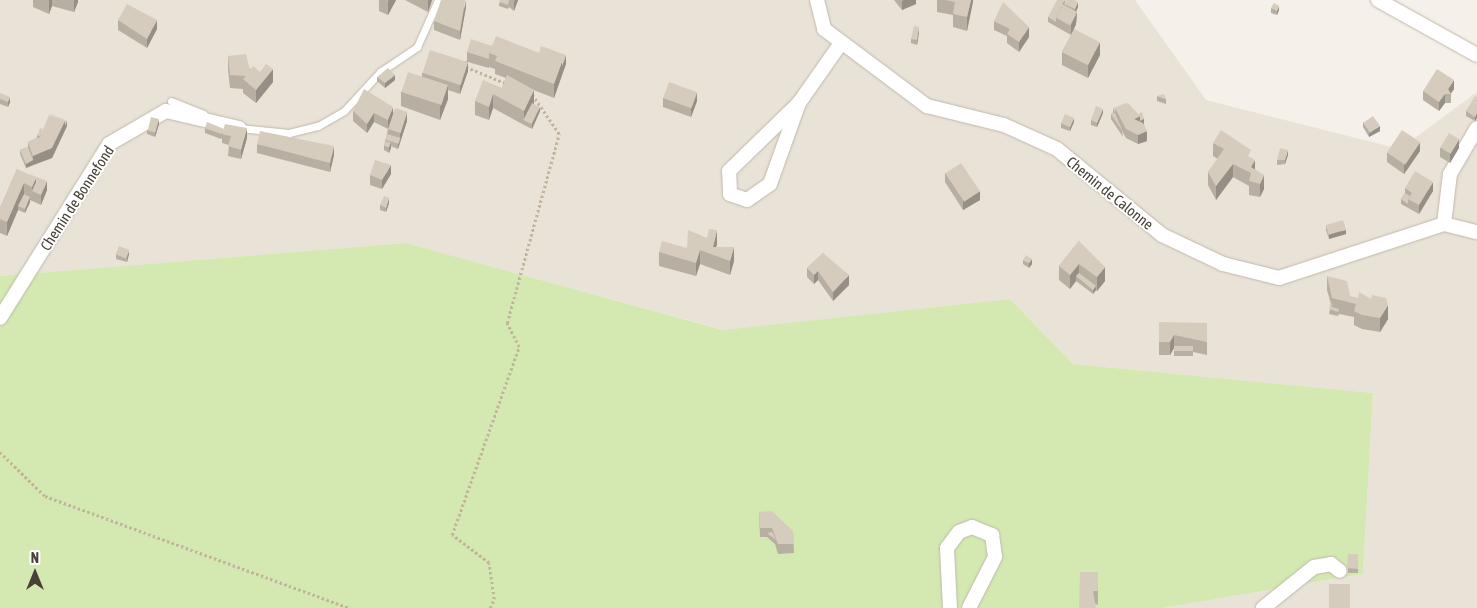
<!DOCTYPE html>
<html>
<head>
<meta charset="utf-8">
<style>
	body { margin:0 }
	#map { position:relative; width:1477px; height:608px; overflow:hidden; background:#f5f0e9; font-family:"Asap Condensed",sans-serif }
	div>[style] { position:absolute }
	.residential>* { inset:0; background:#e9e2d7 }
	.green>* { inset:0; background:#d3e9b1 }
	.path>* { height:2.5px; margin-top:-1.25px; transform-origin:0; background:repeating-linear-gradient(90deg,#c2b39c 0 2.5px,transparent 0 5px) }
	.roads { filter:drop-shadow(0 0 1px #c0b8ab) drop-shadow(0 0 1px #c0b8ab) }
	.lane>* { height:7px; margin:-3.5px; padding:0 3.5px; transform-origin:3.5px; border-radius:3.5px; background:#fff }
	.street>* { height:14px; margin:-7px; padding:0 7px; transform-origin:7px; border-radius:7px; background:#fff }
	.wall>* { inset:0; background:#b8afa3; transform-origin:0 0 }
	.shaded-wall>* { inset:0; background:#968f85 }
	.building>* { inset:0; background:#d6ccbe; transform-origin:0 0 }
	span { translate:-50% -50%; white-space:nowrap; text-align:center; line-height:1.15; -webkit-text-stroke:4px #fff; paint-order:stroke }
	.street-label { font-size:15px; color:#484137 }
	.north { position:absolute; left:10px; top:548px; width:50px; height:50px; -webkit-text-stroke:4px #fff; paint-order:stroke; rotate:0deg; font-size:14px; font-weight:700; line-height:20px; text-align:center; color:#484137 }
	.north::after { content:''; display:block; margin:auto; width:18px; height:22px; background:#484137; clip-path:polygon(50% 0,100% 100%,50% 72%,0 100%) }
</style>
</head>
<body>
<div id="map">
	<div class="residential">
		<i style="clip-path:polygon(0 0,1135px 0,1206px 100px,1400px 149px,1477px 92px,1477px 608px,1163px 608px,1363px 574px,1373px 393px,1073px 364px,1010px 299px,724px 330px,406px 243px,0 276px)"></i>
	</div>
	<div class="green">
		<i style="clip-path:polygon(406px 243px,723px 330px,1010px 299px,1073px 364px,1373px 393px,1363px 574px,1163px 608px,0 608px,0 276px)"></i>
	</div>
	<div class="path">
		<i style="left:466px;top:67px;width:42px;rotate:22.3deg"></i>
		<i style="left:0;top:452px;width:63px;rotate:44.4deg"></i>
		<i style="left:45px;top:496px;width:325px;rotate:20.2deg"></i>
		<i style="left:490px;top:608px;width:10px;rotate:-66deg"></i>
		<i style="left:494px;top:599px;width:36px;rotate:-98deg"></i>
		<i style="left:489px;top:563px;width:46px;rotate:-142.9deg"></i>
		<i style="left:452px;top:535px;width:200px;rotate:-70.4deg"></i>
		<i style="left:519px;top:347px;width:27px;rotate:-117deg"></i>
		<i style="left:507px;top:323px;width:196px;rotate:-74.6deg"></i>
		<i style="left:559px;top:134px;width:46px;rotate:-124.4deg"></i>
	</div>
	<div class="roads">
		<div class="lane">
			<i style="left:171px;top:101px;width:35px;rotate:22deg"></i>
			<i style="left:239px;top:128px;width:50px;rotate:5.7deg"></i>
			<i style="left:289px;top:133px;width:30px;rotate:-14deg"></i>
			<i style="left:318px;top:126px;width:30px;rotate:-30deg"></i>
			<i style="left:344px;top:111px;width:53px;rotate:-47.3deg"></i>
			<i style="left:380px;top:72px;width:45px;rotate:-34deg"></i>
			<i style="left:417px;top:47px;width:51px;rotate:-65.9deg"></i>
		</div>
		<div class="street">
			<i style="left:817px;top:0;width:30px;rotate:76deg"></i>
			<i style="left:824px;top:29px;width:129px;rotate:36.8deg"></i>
			<i style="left:927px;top:106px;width:79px;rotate:13.9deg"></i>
			<i style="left:1004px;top:125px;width:58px;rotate:24.4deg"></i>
			<i style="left:1057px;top:149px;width:136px;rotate:39.3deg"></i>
			<i style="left:1162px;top:235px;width:68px;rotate:25.4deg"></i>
			<i style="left:1223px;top:264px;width:58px;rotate:14deg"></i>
			<i style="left:1279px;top:278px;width:174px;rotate:-18.1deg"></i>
			<i style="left:1444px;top:224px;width:34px;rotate:14deg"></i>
			<i style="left:1378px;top:0;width:113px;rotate:29.1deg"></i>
			<i style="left:799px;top:103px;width:86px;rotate:109.7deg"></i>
			<i style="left:770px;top:184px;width:28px;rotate:145deg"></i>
			<i style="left:747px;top:200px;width:18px;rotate:-161deg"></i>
			<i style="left:730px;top:194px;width:23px;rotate:-92deg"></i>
			<i style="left:729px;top:171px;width:98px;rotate:-44.2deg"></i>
			<i style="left:799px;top:103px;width:73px;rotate:-55deg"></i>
			<i style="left:1444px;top:224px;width:50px;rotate:-83.2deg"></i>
			<i style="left:1450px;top:174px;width:53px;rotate:-59.6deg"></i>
			<i style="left:0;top:318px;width:205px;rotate:-57.9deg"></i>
			<i style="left:109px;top:144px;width:66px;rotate:-30.1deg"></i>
			<i style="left:166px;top:111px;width:75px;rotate:13.1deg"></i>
			<i style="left:950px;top:608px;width:60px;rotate:-92.9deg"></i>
			<i style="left:947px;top:548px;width:20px;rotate:-53deg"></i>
			<i style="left:959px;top:532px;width:14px;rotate:-21deg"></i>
			<i style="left:972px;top:527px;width:22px;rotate:22deg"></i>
			<i style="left:992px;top:535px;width:22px;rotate:82deg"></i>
			<i style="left:995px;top:557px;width:57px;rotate:117deg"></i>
			<i style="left:1263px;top:608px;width:65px;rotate:-38.8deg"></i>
			<i style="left:1314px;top:567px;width:17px;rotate:-10deg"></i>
			<i style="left:1331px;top:564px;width:11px;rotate:38deg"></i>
		</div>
	</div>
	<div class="wall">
		<i style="clip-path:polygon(33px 0,78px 0,78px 2px,74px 12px,52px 6px,49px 14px,33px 7px)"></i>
		<i style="clip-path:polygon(379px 0,396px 0,388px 15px,379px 11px)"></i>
		<i style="clip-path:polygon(405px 0,432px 0,432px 1px,428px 12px)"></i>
		<i style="clip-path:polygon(500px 0,518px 0,514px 11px,509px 7px,508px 9px,499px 6px)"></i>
		<i style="clip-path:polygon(894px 0,916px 0,916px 4px,902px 10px)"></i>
		<i style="clip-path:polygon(937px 0,973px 0,967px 31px,953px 27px,953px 15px,937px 12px)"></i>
		<i style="clip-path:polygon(1065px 0,1065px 2px,1078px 7px,1076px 12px,1077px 17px,1076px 24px,1074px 29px,1100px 55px,1088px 78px,1062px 65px,1062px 52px,1071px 35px,1048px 22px,1048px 17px)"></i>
		<i style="clip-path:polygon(466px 7px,460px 40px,434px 30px,434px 21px)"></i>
		<i style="clip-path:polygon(1271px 8px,1279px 10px,1277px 15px,1271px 13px)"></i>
		<i style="clip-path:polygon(118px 20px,157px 29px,147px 48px,118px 30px)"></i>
		<i style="clip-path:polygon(994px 21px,1029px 37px,1019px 52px,1007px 43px,1007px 36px,994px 30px)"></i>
		<i style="clip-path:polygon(919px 32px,917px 45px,911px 43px,911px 39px)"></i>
		<i style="clip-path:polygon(492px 46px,539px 53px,566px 64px,554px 98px,531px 89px,534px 104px,540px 111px,532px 129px,524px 125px,493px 108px,489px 120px,475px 115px,475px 101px,502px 88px,506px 78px,495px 74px,495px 69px,489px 67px,489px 68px,468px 62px,468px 71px,460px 94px,448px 90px,448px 99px,440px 120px,401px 106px,401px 92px,422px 77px,422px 73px,467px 61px,467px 52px)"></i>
		<i style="clip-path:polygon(228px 56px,273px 82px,256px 103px,243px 93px,243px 89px,230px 88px,228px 70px)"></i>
		<i style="clip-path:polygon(377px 77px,395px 80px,385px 88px,377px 81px)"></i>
		<i style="clip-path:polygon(1454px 89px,1451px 94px,1451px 103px,1445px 103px,1439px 111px,1423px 100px,1423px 91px)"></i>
		<i style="clip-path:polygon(0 93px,10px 102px,8px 107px,0 104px)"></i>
		<i style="clip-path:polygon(1157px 96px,1166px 99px,1166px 104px,1157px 101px)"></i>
		<i style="clip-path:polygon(1477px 97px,1477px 118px,1475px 121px,1466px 116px,1466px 111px)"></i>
		<i style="clip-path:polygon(663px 98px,697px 101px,691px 117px,663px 107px)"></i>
		<i style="clip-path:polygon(1113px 108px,1144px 124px,1147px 141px,1138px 144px,1126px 138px,1122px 131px,1123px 137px,1111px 119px,1111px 114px,1113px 113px)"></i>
		<i style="clip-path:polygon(353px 111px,393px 112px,407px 121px,398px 149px,391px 146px,389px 153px,384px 150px,384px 146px,387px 134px,388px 129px,374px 122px,367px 133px,353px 121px)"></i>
		<i style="clip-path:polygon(1103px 113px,1097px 127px,1091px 125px,1091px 120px)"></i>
		<i style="clip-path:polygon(1074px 122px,1070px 131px,1061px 128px,1061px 123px)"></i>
		<i style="clip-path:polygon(1363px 122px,1380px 131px,1369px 137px,1363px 127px)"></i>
		<i style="clip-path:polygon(159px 124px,155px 137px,147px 134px,147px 130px)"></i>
		<i style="clip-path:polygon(67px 126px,52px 158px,26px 168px,20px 154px,20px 150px,28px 147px,28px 142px,37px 138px,37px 135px)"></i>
		<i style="clip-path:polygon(205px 128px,247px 138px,241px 159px,228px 156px,229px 145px,222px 143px,222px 138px,221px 139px,205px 133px)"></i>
		<i style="clip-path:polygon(1213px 143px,1251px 158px,1255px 169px,1264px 189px,1260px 197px,1249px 195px,1249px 186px,1233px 177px,1216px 200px,1208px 185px,1208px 172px,1218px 159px,1213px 156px)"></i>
		<i style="clip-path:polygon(257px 144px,334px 155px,330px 172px,257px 153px)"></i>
		<i style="clip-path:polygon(1440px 148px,1459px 148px,1450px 163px,1440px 157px)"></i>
		<i style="clip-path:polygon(1420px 151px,1404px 174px,1387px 162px,1387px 153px)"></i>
		<i style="clip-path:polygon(1288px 155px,1285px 164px,1277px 165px,1277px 160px)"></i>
		<i style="clip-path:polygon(17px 169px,47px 190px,41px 205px,30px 200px,30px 202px,25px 213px,18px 210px,7px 236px,0 233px,0 208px)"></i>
		<i style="clip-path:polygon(945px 173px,980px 200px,963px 210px,945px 182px)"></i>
		<i style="clip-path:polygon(391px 174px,382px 189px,370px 185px,370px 175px)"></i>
		<i style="clip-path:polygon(1405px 188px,1433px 191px,1419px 214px,1401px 204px,1401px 199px,1405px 193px)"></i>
		<i style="clip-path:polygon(389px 203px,386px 212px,380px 210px,380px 205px)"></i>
		<i style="clip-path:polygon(1326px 225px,1346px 234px,1329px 239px,1326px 230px)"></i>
		<i style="clip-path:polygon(1079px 241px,1105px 281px,1097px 291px,1096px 290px,1093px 294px,1076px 281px,1070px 289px,1059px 280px,1059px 266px)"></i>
		<i style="clip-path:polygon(717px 244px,716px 247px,734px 261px,730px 275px,700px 264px,696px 276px,659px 266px,659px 252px)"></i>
		<i style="clip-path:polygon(823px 253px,849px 285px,833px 301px,818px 280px,814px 284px,807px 277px,807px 268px)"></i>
		<i style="clip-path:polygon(116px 254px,129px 254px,127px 262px,116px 259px)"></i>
		<i style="clip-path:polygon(1023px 260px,1032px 264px,1029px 268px,1023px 264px)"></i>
		<i style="clip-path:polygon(1327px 276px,1350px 296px,1388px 319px,1380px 332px,1362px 329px,1354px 325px,1354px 317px,1339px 314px,1338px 316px,1329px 314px,1331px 304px,1327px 290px)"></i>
		<i style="clip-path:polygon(1159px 322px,1207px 342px,1207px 355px,1193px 352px,1193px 356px,1174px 356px,1174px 348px,1170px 355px,1159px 355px)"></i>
		<i style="clip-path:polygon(759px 512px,793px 531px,794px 553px,778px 554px,775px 544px,767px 537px,760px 537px)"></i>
		<i style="left:1348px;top:554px;width:10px;height:19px"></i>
		<i style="clip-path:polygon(1080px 572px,1098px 591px,1098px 604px,1096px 605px)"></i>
	</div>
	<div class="shaded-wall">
		<i style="clip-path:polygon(49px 0,52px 0,52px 6px,49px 14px)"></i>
		<i style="clip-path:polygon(74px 0,78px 0,78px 2px,74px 12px)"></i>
		<i style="clip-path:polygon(389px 0,396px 0,388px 15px,388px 2px)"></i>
		<i style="clip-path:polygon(428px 0,432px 0,428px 12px)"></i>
		<i style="clip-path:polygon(466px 0,466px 7px,460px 40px,460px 31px)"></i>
		<i style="clip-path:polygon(515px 0,518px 0,514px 11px,514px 2px)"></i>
		<i style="clip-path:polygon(904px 0,916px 0,916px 4px,902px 10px,902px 1px)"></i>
		<i style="clip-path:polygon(971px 0,973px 0,973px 2px,967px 31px,967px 17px)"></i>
		<i style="clip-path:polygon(1078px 2px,1078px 7px,1075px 14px,1075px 9px)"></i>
		<i style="clip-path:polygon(1279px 6px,1279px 10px,1277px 15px,1277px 11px)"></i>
		<i style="clip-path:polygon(1077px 12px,1076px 24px,1071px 35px,1071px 25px)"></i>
		<i style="clip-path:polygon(157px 20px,157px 29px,147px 48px,147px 39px)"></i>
		<i style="clip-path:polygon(919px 27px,919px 32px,917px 45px,917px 40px)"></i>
		<i style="clip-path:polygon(1029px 27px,1029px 37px,1019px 52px,1019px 42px)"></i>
		<i style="clip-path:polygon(1100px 42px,1100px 55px,1088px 78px,1088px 65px)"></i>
		<i style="clip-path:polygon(566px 55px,566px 64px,562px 75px,562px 66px)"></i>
		<i style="clip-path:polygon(468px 62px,468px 71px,460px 94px,460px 85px)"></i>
		<i style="clip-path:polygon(562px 62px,562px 75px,554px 98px,554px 84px)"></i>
		<i style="clip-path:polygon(273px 69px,273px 82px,256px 103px,256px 90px)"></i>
		<i style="clip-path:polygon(395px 75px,395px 80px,385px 88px,385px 83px)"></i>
		<i style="clip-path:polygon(1454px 80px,1454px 89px,1450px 94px,1448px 89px)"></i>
		<i style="clip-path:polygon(448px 85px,448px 99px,440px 120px,440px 107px)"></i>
		<i style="clip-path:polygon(534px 90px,534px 104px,524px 120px,524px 111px)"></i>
		<i style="clip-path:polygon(697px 92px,697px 101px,691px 117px,691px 108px)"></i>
		<i style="clip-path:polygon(493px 94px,493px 108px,489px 120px,489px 107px)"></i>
		<i style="clip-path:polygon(1445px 94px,1445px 103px,1439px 111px,1439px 102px)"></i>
		<i style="clip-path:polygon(10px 97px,10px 102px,8px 107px,8px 102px)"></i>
		<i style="clip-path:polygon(393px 107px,393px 116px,388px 129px,388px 120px)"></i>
		<i style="clip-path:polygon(540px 107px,540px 111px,532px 129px,532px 124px)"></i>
		<i style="clip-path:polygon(1103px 109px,1103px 113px,1097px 127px,1097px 123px)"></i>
		<i style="clip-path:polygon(407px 112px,407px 121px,398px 149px,398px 144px,400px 138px,400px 134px)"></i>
		<i style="clip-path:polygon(374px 113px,374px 122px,367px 133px,367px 124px)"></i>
		<i style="clip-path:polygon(1477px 113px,1477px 118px,1475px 121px,1475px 117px)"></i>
		<i style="clip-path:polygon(1140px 116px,1144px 119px,1144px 124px,1134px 128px,1134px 119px)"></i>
		<i style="clip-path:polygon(1074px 118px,1074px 122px,1070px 131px,1070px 126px)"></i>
		<i style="clip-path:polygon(159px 119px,159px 124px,155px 137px,155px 132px)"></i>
		<i style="clip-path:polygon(65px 121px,67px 121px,67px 126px,52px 158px,33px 165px,33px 156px)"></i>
		<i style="clip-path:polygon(1380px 126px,1380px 131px,1369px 137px,1369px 133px)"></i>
		<i style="clip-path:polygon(247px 128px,247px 138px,241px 159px,241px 150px)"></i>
		<i style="clip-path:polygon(1147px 131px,1147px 141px,1138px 144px,1138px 135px)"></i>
		<i style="clip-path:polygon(1459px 139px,1459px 148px,1450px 163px,1450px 154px)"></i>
		<i style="clip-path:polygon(1420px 142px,1420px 151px,1404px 174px,1404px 165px)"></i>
		<i style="clip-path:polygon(391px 143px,391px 148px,389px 153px,389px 148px)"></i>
		<i style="clip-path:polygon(334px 146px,334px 155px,330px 172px,330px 163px)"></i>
		<i style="clip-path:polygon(1288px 150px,1288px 155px,1285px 164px,1285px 160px)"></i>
		<i style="clip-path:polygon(33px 160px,33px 165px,26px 168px,26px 164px)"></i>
		<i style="clip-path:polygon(1255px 160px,1255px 174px,1251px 167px)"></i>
		<i style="clip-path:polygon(1233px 164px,1233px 177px,1216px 200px,1216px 186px)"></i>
		<i style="clip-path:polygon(391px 165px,391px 174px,382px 189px,382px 180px)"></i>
		<i style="clip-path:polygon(1264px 175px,1264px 189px,1260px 197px,1260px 184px)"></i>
		<i style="clip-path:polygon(36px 178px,36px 191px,32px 191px,32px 187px)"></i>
		<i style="clip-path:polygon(47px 181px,47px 190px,41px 205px,41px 195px)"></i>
		<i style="clip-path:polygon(1433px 182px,1433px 191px,1419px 214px,1419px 205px)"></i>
		<i style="clip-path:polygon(24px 183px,24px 197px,18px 206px,18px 210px,7px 236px,7px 222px)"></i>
		<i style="clip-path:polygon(980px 191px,980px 200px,963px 210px,963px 201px)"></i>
		<i style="clip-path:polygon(30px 197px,30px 202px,25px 213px,25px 209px)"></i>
		<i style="clip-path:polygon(389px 198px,389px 203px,386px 212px,386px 208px)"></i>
		<i style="clip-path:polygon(717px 230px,717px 244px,714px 255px,713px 247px)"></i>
		<i style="clip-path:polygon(1346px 230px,1346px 234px,1329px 239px,1329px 234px)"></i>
		<i style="clip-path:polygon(734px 247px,734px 261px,730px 275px,730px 261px)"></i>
		<i style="clip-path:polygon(129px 250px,129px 254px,127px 262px,127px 258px)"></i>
		<i style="clip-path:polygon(700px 250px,700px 264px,696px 276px,696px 263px)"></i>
		<i style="clip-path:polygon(1032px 259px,1032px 264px,1029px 268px,1029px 263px)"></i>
		<i style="clip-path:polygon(1079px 264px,1079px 277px,1076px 276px,1076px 281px,1070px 289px,1070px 275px)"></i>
		<i style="clip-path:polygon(1105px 267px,1105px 281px,1097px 291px,1097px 277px)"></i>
		<i style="clip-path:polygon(818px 271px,818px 280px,814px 284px,814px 275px)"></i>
		<i style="clip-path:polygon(849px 275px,849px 285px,833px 301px,833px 292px)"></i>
		<i style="clip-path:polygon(1096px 286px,1096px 290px,1093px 294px,1093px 290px)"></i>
		<i style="clip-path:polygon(1388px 305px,1388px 319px,1380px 332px,1380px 318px)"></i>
		<i style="clip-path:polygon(1174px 335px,1174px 348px,1170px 355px,1170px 342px)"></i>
	</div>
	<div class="building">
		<i style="clip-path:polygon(441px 0,465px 0,460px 31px,434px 21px)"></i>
		<i style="clip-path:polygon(500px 0,509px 0,508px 5px,499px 2px)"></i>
		<i style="clip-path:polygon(945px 0,971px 0,967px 17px,953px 14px,955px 2px)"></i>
		<i style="clip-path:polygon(1057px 0,1064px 0,1062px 4px,1077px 12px,1075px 15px,1062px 7px,1056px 17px,1056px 22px,1048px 17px)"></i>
		<i style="clip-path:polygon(1066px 0,1074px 0,1078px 2px,1075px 9px,1064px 4px)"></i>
		<i style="clip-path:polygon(1003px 2px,1029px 27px,1019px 42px,1007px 34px,1010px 29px,994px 21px)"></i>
		<i style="clip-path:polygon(1274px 3px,1279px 6px,1277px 11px,1271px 8px)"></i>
		<i style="clip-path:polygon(127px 4px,157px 20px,147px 39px,118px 20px)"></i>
		<i style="left:1062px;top:7px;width:16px;height:12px;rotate:30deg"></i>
		<i style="clip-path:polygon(914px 26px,919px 27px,917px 40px,911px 39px)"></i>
		<i style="left:1074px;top:29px;width:29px;height:26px;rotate:27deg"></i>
		<i style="clip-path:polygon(496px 36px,562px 62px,554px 84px,495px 61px,497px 56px,489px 53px)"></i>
		<i style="clip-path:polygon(471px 39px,492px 46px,489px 53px,489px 59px,467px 52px)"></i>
		<i style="clip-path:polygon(541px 46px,566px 55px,562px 66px,562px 62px,539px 53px)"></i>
		<i style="left:430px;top:50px;width:40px;height:24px;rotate:18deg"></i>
		<i style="clip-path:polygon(246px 54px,250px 70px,253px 66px,260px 72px,266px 64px,273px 69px,256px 90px,243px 79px,246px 76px,230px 75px,228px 56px)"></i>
		<i style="clip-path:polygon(388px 68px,395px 75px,385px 83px,377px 77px)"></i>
		<i style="clip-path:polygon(1437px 69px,1454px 80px,1448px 89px,1451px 94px,1445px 94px,1439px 102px,1423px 91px)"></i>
		<i style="left:408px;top:72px;width:42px;height:21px;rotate:18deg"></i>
		<i style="clip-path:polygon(507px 75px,534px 90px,524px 111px,493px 94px,489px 107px,475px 101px,483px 80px,502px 88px)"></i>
		<i style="left:669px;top:82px;width:30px;height:17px;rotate:20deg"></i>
		<i style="clip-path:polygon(364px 89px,393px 107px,388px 120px,374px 113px,367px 124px,353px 111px)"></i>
		<i style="clip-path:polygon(0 93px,10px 97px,8px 102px,0 99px)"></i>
		<i style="clip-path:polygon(1164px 94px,1166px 99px,1157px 96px)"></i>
		<i style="clip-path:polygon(1475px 96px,1477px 97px,1477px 113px,1475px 117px,1466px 111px)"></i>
		<i style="left:532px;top:103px;width:9px;height:19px;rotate:27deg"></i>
		<i style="clip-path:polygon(1126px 103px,1126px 104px,1115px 108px,1115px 113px,1113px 108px)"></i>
		<i style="clip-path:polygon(1128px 103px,1140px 116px,1134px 119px,1143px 123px,1147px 131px,1138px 135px,1126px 129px,1115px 108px)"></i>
		<i style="clip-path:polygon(1096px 106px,1103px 109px,1097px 123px,1091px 120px)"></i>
		<i style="left:395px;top:108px;width:13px;height:22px;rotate:18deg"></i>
		<i style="clip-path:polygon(1142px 112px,1144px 119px,1140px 121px,1140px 116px,1138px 114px)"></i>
		<i style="clip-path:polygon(1115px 113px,1123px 132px,1111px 114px)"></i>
		<i style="clip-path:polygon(51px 114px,67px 121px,65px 126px,65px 121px,51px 115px)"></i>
		<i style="left:1065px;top:114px;width:10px;height:10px;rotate:24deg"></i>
		<i style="clip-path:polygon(49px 115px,65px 121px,52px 148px,33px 156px,28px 142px,40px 137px)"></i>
		<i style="left:1373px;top:116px;width:12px;height:12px;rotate:55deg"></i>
		<i style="left:151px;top:117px;width:8px;height:14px;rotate:14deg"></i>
		<i style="clip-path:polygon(207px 122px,224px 129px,221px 134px,205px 128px)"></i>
		<i style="clip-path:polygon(225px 124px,247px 128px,241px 150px,228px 146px,231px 136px,222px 134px)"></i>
		<i style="left:40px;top:128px;width:3px;height:8px;rotate:18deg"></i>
		<i style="clip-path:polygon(1221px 130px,1251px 150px,1248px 156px,1255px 160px,1251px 167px,1264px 175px,1260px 184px,1249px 181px,1251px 173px,1233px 164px,1216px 186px,1208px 172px,1224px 149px,1213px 143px)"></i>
		<i style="left:1402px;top:130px;width:22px;height:27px;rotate:34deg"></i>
		<i style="clip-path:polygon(260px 131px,334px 146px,330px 163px,257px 144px)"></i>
		<i style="left:1449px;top:133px;width:12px;height:17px;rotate:31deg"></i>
		<i style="left:387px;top:134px;width:14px;height:6px;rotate:17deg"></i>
		<i style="left:386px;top:141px;width:5px;height:5px;rotate:22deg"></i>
		<i style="clip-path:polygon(28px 147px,33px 160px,26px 164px,20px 150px)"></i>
		<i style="clip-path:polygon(1280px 148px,1288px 150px,1285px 160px,1277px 160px)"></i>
		<i style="clip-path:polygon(375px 160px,391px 165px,382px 180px,370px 175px)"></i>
		<i style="left:961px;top:163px;width:34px;height:19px;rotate:56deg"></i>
		<i style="clip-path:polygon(17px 169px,36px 178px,32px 187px,24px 183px,7px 222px,0 219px,0 208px)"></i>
		<i style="clip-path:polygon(1415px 171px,1433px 182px,1419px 205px,1408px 199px,1412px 193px,1405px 188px)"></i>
		<i style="clip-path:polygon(29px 174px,47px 181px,41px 195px,32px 191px,36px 182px,36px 178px,29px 175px)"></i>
		<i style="clip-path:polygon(1405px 193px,1410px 196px,1408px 199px,1408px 204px,1401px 199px)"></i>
		<i style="clip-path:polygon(24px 194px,30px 197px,25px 209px,18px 206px)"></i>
		<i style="clip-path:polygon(384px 196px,389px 198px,386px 208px,380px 205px)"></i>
		<i style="left:1343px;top:220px;width:10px;height:18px;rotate:73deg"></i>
		<i style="clip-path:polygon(709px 229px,717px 230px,713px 247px,734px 247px,730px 261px,700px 250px,696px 263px,659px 252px,662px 241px,687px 248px,688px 230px,707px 238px)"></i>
		<i style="clip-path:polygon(1079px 241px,1105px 267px,1097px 277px,1079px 264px,1070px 275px,1059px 266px)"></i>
		<i style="left:119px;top:246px;width:11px;height:9px;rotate:22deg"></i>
		<i style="clip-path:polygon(823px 253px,849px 275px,833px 292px,818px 271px,814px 275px,807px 268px)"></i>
		<i style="clip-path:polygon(1026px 255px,1032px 259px,1029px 263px,1023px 260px)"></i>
		<i style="clip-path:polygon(1079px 273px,1096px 286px,1093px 290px,1076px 276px)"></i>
		<i style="clip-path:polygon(1327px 276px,1347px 281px,1350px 296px,1358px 298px,1359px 292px,1371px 299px,1372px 295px,1386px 298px,1388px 305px,1380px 318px,1362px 315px,1354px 311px,1356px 304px,1332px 298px)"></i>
		<i style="clip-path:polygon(1331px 301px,1332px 307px,1339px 309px,1338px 312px,1329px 309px)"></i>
		<i style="clip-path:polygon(1159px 322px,1207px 323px,1207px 342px,1174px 335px,1170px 342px,1159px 342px)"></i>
		<i style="left:1193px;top:346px;width:5px;height:19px;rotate:90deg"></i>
		<i style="clip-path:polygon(772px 511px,793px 531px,794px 544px,778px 544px,772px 528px,760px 528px,759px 512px)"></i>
		<i style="clip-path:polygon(772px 532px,776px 540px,777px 541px,767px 533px)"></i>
		<i style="clip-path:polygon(1348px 554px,1358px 554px,1358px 569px,1347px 568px)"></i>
		<i style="clip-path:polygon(1080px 572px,1098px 572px,1098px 591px,1093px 591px,1096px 608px,1079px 608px)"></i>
		<i style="left:1329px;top:584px;width:21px;height:24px"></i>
	</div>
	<div class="street-label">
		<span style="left:1110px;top:193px;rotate:39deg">Chemin de Calonne</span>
		<span style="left:77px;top:198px;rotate:-57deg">Chemin de Bonnefond</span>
	</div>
	<div class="north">N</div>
</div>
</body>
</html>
